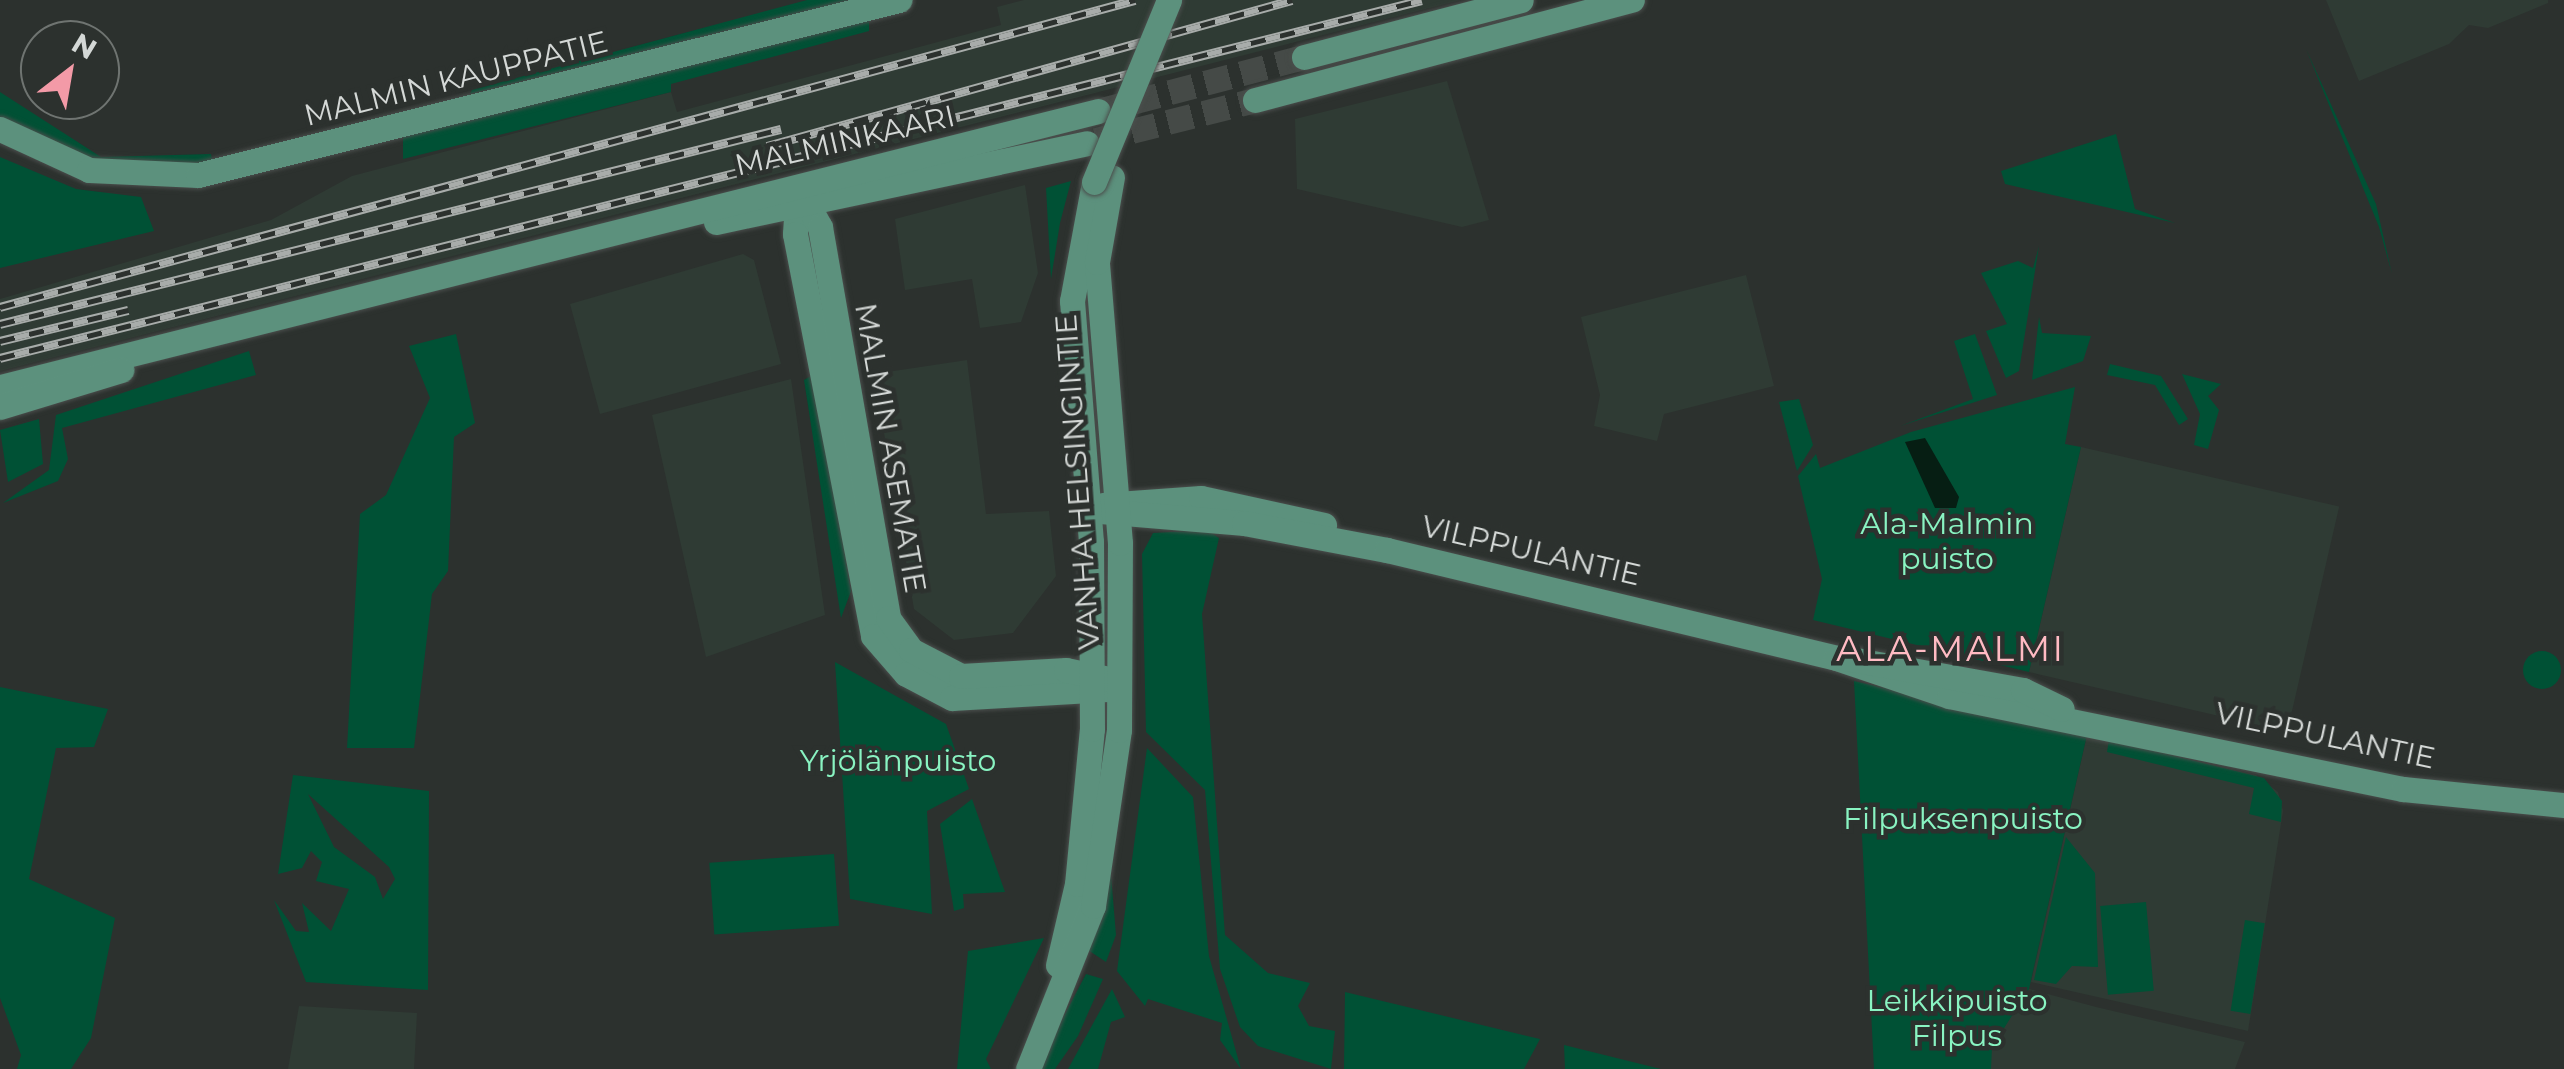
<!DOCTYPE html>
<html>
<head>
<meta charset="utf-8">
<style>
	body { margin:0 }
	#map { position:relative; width:2564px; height:1069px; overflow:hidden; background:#2c312e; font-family:Montserrat,sans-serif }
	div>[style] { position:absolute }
	.built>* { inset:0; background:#2f3b34; transform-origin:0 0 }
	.green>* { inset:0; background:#005135; transform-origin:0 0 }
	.round { border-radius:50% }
	.water>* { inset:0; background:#061e13 }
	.secondary-tunnel>* { height:25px; margin-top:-12.5px; transform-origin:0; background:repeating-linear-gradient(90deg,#454a47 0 25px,transparent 0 37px) }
	.roads { filter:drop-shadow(0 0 2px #4a4e4c) drop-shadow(0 0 2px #4a4e4c) }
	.secondary>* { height:25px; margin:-12.5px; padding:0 12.5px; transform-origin:12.5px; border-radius:12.5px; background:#5c917d }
	.rail>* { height:9px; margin-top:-4.5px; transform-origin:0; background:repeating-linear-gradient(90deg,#2c312e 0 15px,#a8acaa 0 30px); box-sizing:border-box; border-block:2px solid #a8acaa }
	.bridges { filter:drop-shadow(0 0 2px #4a4e4c) drop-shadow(0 0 2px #4a4e4c) }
	.secondary-bridge>* { height:25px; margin:-12.5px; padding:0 12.5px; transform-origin:12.5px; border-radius:12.5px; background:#5c917d }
	span { translate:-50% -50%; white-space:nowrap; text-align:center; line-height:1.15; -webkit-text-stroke:9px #2c312e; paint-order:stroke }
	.street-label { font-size:30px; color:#d4d8d6 }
	.park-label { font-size:30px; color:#89f4c2 }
	.quarter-label { font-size:35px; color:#ffbbc3; letter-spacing:2.5px }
	.north { position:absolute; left:20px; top:20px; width:100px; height:100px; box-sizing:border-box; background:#2c312e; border:2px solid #6f7471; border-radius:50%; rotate:31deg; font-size:28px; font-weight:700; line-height:40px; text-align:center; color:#d4d8d6 }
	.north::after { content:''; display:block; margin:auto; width:35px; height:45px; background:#f39aa7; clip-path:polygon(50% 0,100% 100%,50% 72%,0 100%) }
</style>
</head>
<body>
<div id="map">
	<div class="built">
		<i style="clip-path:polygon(1024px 0,1461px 0,0 371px,0 299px,271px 220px,352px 176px,671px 92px,677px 112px,1001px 25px,997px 7px)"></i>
		<i style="clip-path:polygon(2326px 0,2548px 0,2548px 3px,2488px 28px,2469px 25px,2449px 44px,2359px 81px)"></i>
		<i style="clip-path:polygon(1447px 81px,1489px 220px,1462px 227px,1297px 189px,1295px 119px)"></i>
		<i style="clip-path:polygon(1025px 185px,1038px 273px,1021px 322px,980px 328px,972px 279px,905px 290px,895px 219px)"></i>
		<i style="clip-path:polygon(743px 254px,754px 260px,781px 364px,600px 414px,570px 304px)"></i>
		<i style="clip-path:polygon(1746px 275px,1774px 386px,1664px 414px,1657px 441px,1594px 426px,1600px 395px,1581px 317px)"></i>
		<i style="clip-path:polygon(967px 360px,986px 514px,1049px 511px,1056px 576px,1013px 633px,954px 640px,914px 609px,874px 374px)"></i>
		<i style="clip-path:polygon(791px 379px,825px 615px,706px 657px,652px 415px)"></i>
		<i style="left:2081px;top:447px;width:265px;height:231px;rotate:13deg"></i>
		<i style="clip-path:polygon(2087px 735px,2256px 775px,2278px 792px,2283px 811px,2248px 1031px,2031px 982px)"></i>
		<i style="clip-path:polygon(2029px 989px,2096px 1007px,2245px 1042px,2235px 1069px,1991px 1069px,1991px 1047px)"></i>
		<i style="clip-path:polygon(299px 1006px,417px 1013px,414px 1069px,288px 1069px)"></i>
	</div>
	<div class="green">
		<i style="clip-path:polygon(807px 0,850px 0,470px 94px,472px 90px)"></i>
		<i style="clip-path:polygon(869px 20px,869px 31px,671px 84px,671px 92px,403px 159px,403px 136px)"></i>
		<i style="clip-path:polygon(2306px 49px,2376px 204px,2392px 274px,2379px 227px)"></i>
		<i style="clip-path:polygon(0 92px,101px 157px,211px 154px,213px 164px,107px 165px,0 118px)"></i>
		<i style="clip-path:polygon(2116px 134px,2135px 209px,2175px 223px,2005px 184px,2001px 171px)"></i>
		<i style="clip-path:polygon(0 157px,76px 189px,141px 197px,154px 231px,0 268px)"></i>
		<i style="clip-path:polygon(1071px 181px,1060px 223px,1051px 279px,1046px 188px)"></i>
		<i style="clip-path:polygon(2039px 246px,2019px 371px,2006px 378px,1986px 331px,2007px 324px,1981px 273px,2018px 261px,2033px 268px)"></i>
		<i style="clip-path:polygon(2039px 317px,2042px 333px,2091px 336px,2083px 361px,2032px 380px)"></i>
		<i style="clip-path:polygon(456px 334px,475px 423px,454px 437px,448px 571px,432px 594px,414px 748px,347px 748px,360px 514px,386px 495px,430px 398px,409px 346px)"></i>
		<i style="clip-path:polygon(1975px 334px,1997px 395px,1900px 426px,1973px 399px,1954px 341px)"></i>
		<i style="clip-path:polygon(249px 351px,256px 375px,62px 428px,68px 459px,58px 481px,3px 503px,49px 470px,56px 415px)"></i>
		<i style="clip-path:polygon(2110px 364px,2161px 376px,2188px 419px,2179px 425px,2155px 385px,2107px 375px)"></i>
		<i style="clip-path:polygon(814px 374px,851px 591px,841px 618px,804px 380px)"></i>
		<i style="clip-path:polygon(2182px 374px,2221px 384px,2208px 396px,2219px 410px,2208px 449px,2194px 445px,2200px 414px)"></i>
		<i style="clip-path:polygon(2075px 387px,2065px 444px,2081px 447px,2029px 672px,1813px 620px,1822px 579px,1798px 476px,1816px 454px,1820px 468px,1911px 432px)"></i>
		<i style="clip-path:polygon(1799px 399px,1813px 445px,1797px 471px,1779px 402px)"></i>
		<i style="clip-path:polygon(39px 419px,43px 464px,8px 482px,0 430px)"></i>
		<i style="clip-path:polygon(1207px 530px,1219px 538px,1202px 614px,1225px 935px,1268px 973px,1310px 983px,1298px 1006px,1309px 1026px,1335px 1031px,1331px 1069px,1258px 1046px,1240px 1027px,1220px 969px,1205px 790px,1146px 732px,1142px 554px,1153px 533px)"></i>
		<i class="round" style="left:2523px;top:651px;width:38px;height:38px"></i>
		<i style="clip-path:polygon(835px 662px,946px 724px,969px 789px,927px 811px,932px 914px,850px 899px)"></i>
		<i style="clip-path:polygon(1854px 681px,2087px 735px,2029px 989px,1992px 1047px,1991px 1069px,1874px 1069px)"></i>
		<i style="clip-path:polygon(0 687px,108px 709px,94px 747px,56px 748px,29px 879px,115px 918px,91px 1038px,71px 1069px,17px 1069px,21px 1055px,0 998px)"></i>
		<i style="clip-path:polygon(2109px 740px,2264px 778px,2282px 801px,2281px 822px,2249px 814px,2254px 788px,2107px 752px)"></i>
		<i style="clip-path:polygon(1147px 748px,1193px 797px,1209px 956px,1241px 1069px,1220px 1040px,1222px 1023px,1148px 999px,1145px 1006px,1117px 971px)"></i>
		<i style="clip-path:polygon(evenodd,293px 775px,429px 791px,428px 990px,306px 982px,274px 900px,296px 931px,309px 932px,302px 903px,331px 931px,349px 889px,316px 881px,322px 862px,311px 851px,302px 868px,278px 874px,293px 775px,308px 794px,389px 867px,395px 879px,383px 899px,375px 877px,334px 847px,308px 794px)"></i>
		<i style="clip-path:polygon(972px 799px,1005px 892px,963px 894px,964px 908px,954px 911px,940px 824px)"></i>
		<i style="clip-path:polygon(2066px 837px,2095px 873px,2098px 967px,2072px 966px,2056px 984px,2034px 980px)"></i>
		<i style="left:834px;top:854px;width:72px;height:125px;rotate:86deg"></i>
		<i style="clip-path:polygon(1111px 875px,1116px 935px,1106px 962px,1085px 948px)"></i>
		<i style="left:2146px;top:902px;width:89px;height:46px;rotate:85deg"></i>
		<i style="left:2245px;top:920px;width:20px;height:92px;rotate:9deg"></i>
		<i style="clip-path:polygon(1044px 938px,986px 1059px,991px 1069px,957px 1069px,968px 951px)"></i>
		<i style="clip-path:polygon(1086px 974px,1103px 979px,1078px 1036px,1055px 1069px,1036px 1069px)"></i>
		<i style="clip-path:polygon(1112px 989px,1125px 1017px,1111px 1022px,1098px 1069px,1068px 1069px)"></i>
		<i style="clip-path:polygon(1345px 992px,1540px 1039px,1524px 1069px,1344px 1069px)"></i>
		<i style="clip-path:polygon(1564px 1045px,1661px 1069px,1565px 1069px)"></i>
	</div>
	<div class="water">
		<i style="clip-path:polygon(1925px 438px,1959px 497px,1956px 508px,1935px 508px,1905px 442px)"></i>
	</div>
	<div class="secondary-tunnel">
		<i style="left:1098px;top:111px;width:213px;rotate:-14.7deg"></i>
		<i style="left:1096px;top:140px;width:164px;rotate:-14.1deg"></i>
	</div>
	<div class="roads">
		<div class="secondary">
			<i style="left:1304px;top:57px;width:224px;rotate:-14.7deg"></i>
			<i style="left:1255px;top:100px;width:390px;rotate:-14.9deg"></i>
			<i style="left:0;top:129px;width:98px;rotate:24.7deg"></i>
			<i style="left:89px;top:170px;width:109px;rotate:2.6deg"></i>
			<i style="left:198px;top:175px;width:723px;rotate:-14.02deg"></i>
			<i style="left:798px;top:187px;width:47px;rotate:93.7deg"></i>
			<i style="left:795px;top:234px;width:409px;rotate:79deg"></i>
			<i style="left:873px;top:636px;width:50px;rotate:49deg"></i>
			<i style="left:906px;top:674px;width:52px;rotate:27.6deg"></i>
			<i style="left:952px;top:698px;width:156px;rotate:-3.3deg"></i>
			<i style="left:798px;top:187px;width:46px;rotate:61.2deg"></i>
			<i style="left:820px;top:227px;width:397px;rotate:80.1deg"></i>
			<i style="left:888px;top:618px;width:39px;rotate:54deg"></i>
			<i style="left:911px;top:650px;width:56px;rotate:27.5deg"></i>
			<i style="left:961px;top:676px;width:105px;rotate:-3.3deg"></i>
			<i style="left:1066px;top:670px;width:44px;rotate:11.8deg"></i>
			<i style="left:716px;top:222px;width:379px;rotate:-12deg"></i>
			<i style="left:0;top:387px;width:1132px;rotate:-14.11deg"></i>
			<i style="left:0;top:407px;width:127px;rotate:-17deg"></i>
			<i style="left:1103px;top:505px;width:98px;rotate:-4.1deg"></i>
			<i style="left:1201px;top:498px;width:126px;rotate:12.4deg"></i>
			<i style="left:1088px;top:510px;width:157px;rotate:4.8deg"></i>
			<i style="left:1244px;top:523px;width:146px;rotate:10.7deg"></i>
			<i style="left:1387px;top:550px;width:462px;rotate:13.5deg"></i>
			<i style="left:1836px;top:658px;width:119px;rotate:18.6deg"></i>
			<i style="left:1949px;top:696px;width:463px;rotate:11.6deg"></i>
			<i style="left:2403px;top:789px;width:162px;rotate:5.7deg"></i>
			<i style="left:1845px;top:658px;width:181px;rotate:10.2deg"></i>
			<i style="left:2023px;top:690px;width:43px;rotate:26deg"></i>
			<i style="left:1058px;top:965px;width:83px;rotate:-76.8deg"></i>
			<i style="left:1077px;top:884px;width:156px;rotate:-84.5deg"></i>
			<i style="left:1092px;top:729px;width:187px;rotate:-90.3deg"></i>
			<i style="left:1091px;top:542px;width:242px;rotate:-94.5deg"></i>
			<i style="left:1072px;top:301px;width:121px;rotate:-79.5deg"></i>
			<i style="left:1028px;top:1069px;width:175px;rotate:-68.3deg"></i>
			<i style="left:1093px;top:906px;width:178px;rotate:-81.6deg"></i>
			<i style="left:1119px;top:730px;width:187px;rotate:-89.7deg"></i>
			<i style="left:1120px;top:543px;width:282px;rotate:-94.7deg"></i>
			<i style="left:1097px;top:262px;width:86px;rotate:-80deg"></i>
		</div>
	</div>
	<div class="rail">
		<i style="left:767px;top:146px;width:545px;rotate:-15.54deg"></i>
		<i style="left:0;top:307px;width:1176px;rotate:-15.14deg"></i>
		<i style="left:0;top:324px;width:805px;rotate:-14.02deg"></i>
		<i style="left:0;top:341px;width:132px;rotate:-13.6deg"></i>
		<i style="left:0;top:358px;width:1466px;rotate:-14.13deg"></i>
	</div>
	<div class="bridges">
		<div class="secondary-bridge">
			<i style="left:1094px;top:182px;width:197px;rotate:-67.6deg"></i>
		</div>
	</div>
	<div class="street-label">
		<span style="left:456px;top:79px;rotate:-14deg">MALMIN KAUPPATIE</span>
		<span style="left:845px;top:141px;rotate:-13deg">MALMINKAARI</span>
		<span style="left:890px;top:448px;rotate:80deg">MALMIN ASEMATIE</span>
		<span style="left:1078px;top:482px;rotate:-94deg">VANHA HELSINGINTIE</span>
		<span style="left:1531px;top:551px;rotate:13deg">VILPPULANTIE</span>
		<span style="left:2325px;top:736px;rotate:12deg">VILPPULANTIE</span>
	</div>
	<div class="park-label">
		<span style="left:1947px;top:541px">Ala-Malmin<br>puisto</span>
		<span style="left:898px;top:761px">Yrjölänpuisto</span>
		<span style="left:1963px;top:819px">Filpuksenpuisto</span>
		<span style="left:1957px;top:1018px">Leikkipuisto<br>Filpus</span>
	</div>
	<div class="quarter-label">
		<span style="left:1951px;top:649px">ALA-MALMI</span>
	</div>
	<div class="north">N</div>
</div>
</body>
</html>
